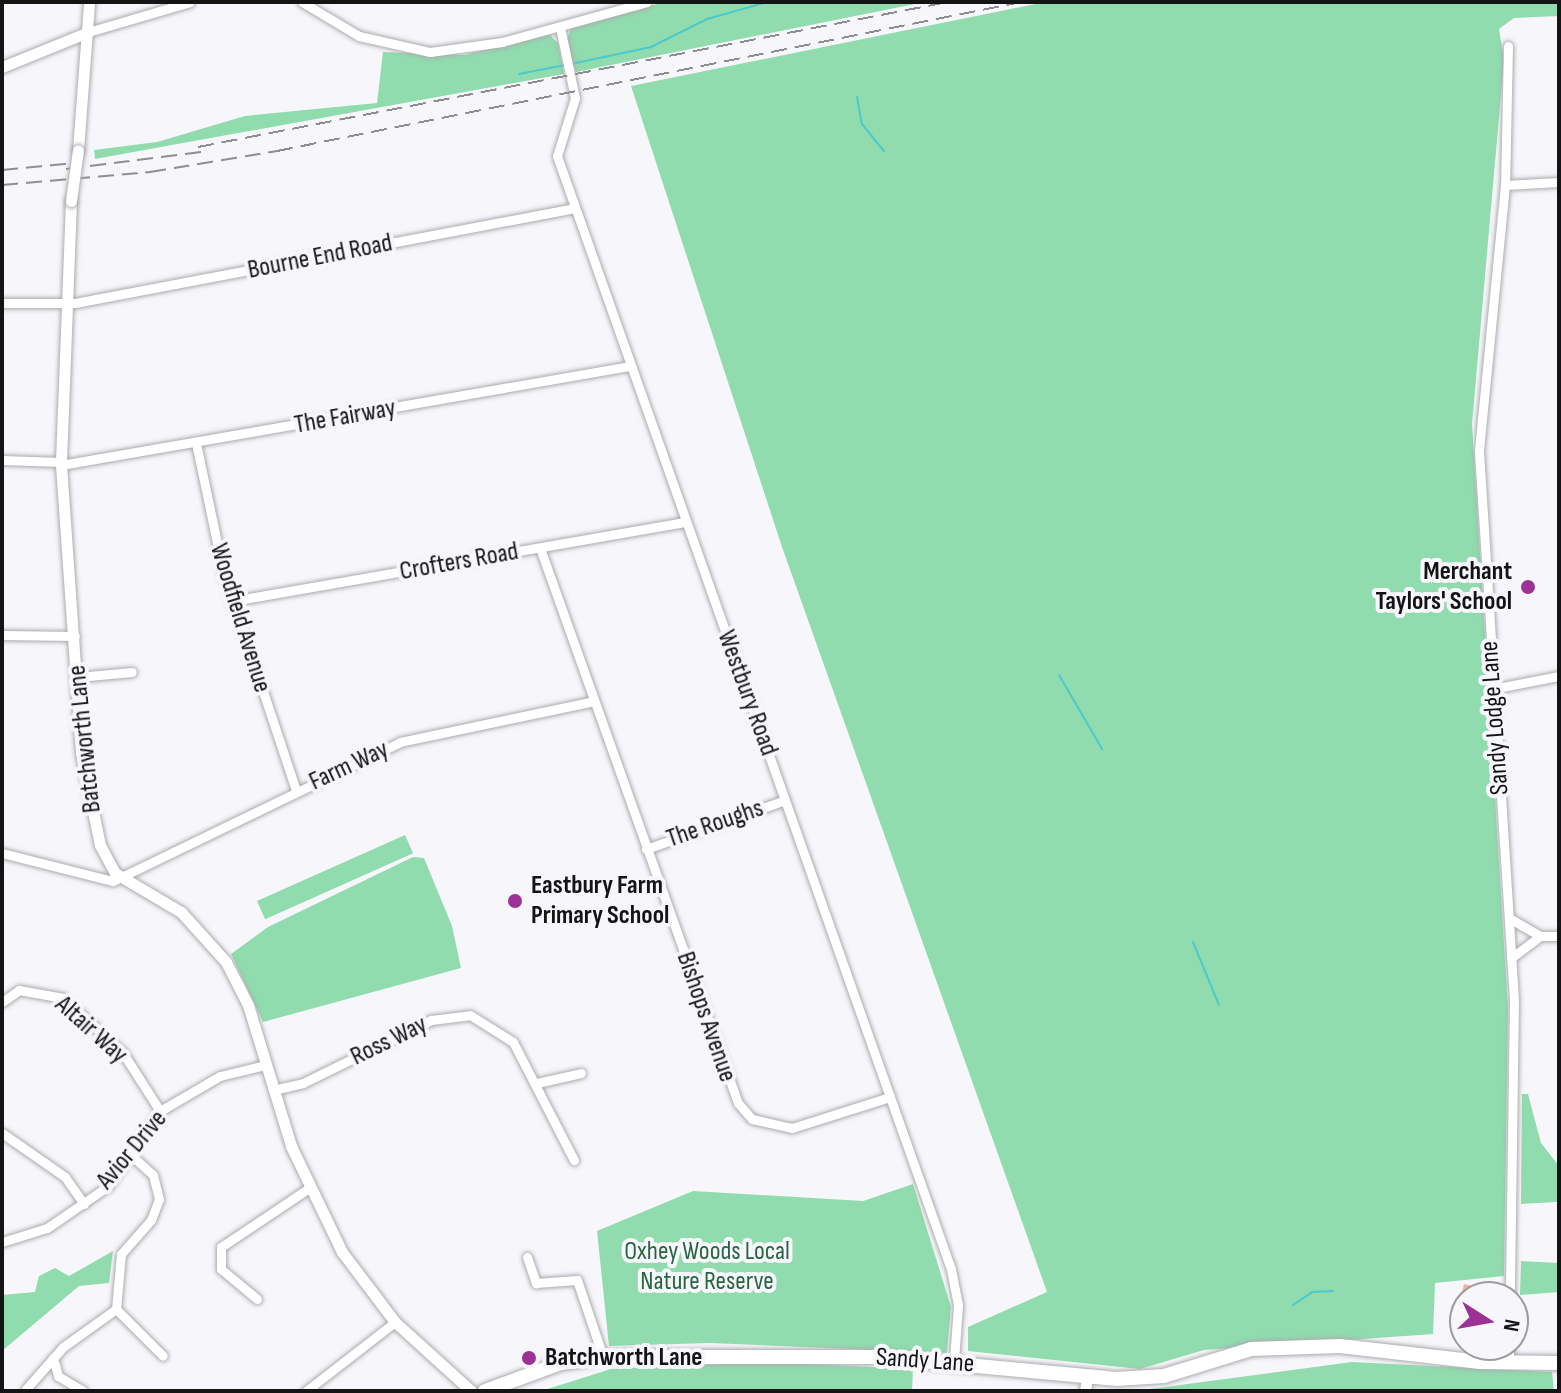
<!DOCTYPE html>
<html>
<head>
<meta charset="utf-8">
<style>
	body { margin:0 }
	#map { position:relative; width:1561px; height:1393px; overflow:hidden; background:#f7f7fb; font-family:"Sofia Sans Condensed",sans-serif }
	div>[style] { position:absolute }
	.green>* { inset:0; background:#90dcae; transform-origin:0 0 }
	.stream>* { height:2px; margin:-1px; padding:0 1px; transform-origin:1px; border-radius:1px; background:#4bcacd }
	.building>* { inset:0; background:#f4b394 }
	.roads { filter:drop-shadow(0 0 2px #acabaf) drop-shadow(0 0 2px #acabaf) }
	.minor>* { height:9px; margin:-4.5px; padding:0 4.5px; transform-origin:4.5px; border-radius:4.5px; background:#fff }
	.tertiary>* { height:11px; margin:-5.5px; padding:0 5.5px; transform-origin:5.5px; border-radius:5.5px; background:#fff }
	.primary>* { height:14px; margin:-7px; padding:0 7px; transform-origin:7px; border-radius:7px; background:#fff }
	.rail>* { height:2px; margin-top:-1px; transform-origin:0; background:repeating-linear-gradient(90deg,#8e8e91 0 16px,transparent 0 24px) }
	.bridges { filter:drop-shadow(0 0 2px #acabaf) drop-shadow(0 0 2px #acabaf) }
	.tertiary-bridge>* { height:11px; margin:-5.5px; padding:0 5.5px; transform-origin:5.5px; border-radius:5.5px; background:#fff }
	.dots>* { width:22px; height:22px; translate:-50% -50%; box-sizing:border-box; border:4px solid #f7f7fb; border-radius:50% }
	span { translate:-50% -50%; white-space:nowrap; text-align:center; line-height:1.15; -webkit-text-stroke:8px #f7f7fb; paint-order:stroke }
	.street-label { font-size:26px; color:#141415 }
	.poi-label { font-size:26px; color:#141415; font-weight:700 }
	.right { translate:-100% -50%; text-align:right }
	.left { translate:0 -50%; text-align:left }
	.park-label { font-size:26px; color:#286544 }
	.frame { position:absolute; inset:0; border:4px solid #141415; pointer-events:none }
	.north { position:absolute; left:1449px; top:1281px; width:80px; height:80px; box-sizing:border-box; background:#f7f7fb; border:2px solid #9c9c9f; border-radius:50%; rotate:101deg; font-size:22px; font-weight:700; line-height:32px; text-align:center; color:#141415 }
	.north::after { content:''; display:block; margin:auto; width:28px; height:36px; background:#9b3294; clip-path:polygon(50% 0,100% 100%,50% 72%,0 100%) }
</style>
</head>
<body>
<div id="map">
	<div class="green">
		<i style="clip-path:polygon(664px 2px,925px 2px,576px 72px,566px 42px,571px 28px)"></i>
		<i style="clip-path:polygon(1045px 2px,1559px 2px,1559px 16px,1514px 18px,1499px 29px,1504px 60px,1472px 424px,1508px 1009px,1504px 1276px,1435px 1283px,1433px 1334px,1204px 1350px,1140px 1369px,968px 1351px,968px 1327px,1047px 1292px,782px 547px,631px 86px)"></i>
		<i style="clip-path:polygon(550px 35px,558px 43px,564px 74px,95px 159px,94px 150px,157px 142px,245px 116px,377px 103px,383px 52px,464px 55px)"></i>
		<i style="left:405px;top:835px;width:20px;height:162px;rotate:66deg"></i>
		<i style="clip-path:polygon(413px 857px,424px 858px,452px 926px,461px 968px,263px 1022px,231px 954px,268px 927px)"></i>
		<i style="clip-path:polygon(1522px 1094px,1528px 1094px,1541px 1143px,1559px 1166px,1557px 1202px,1521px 1204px)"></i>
		<i style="clip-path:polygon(913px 1184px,951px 1307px,947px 1353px,710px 1343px,609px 1346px,597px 1231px,693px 1191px,863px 1201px)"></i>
		<i style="clip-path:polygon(113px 1251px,109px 1283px,79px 1286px,2px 1351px,2px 1295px,35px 1292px,39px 1276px,55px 1268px,69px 1276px)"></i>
		<i style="clip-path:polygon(1521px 1261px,1559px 1263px,1559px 1292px,1520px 1295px)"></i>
		<i style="clip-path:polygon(765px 1362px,913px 1369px,912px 1391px,541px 1391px,611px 1369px)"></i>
		<i style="clip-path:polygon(1352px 1362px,1552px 1372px,1554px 1391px,1135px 1391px)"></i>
	</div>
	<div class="stream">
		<i style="left:571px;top:64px;width:82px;rotate:-12deg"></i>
		<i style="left:651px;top:47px;width:63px;rotate:-26.6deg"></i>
		<i style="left:707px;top:19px;width:63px;rotate:-15.6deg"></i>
		<i style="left:519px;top:74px;width:47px;rotate:-11.1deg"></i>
		<i style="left:857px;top:97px;width:27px;rotate:80deg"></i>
		<i style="left:862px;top:124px;width:35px;rotate:51deg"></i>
		<i style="left:1059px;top:675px;width:86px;rotate:59.8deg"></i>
		<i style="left:1193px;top:942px;width:68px;rotate:67.6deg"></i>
		<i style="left:1293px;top:1305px;width:23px;rotate:-34deg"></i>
		<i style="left:1312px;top:1292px;width:21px;rotate:-3deg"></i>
	</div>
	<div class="building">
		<i style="clip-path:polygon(1464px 1284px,1488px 1290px,1488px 1297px,1465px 1297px,1465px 1308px,1458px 1308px)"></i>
	</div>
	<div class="roads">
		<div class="minor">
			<i style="left:302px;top:2px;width:66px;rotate:30.8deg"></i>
			<i style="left:359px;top:36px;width:73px;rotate:12.7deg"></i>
			<i style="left:430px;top:52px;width:73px;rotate:-7.9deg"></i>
			<i style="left:502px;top:42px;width:150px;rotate:-15.4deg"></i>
			<i style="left:560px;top:27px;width:73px;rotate:78.1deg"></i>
			<i style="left:575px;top:98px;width:61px;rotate:107.2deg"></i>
			<i style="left:557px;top:156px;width:1181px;rotate:70.51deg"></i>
			<i style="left:951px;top:1269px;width:37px;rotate:79deg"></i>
			<i style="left:958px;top:1305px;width:56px;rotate:94.1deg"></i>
			<i style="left:88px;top:32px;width:106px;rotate:-16.4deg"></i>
			<i style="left:1508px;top:46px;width:139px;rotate:91.2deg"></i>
			<i style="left:1505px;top:185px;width:267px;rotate:95.6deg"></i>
			<i style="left:1479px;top:451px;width:550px;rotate:86.35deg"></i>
			<i style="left:1514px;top:1000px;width:297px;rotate:90.8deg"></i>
			<i style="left:1505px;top:185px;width:54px;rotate:-3.2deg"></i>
			<i style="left:2px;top:303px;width:73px"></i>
			<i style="left:75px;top:303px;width:509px;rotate:-10.76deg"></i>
			<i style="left:196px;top:443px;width:131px;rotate:78.1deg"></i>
			<i style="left:223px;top:571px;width:232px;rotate:71.6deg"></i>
			<i style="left:2px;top:460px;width:59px;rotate:1.9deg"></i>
			<i style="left:61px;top:465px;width:578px;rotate:-9.87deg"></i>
			<i style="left:540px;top:548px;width:589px;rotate:70.37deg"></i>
			<i style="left:738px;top:1103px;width:21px;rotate:49deg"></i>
			<i style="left:752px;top:1119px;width:41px;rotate:12.7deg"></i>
			<i style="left:792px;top:1128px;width:103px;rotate:-17.6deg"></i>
			<i style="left:232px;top:601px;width:461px;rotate:-9.9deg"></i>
			<i style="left:2px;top:635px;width:73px;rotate:0.8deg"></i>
			<i style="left:78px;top:677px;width:54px;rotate:-5.3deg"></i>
			<i style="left:1492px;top:689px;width:68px;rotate:-11deg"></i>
			<i style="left:646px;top:849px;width:147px;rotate:-19.4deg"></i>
			<i style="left:2px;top:853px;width:114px;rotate:14.2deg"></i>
			<i style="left:113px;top:881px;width:319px;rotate:-25.8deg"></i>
			<i style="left:400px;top:742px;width:198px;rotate:-11.9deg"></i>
			<i style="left:1509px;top:918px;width:36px;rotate:30deg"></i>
			<i style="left:1511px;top:958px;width:36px;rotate:-37deg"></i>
			<i style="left:1540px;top:936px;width:19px"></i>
			<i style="left:2px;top:1002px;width:21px;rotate:-35deg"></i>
			<i style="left:19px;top:990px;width:45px;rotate:10.3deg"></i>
			<i style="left:63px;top:998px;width:81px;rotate:42.5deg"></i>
			<i style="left:123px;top:1053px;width:69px;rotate:57.5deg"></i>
			<i style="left:537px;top:1083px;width:45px;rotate:-12.8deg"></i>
			<i style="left:273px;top:1090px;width:31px;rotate:-13deg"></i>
			<i style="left:303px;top:1083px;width:143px;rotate:-26.2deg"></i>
			<i style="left:431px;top:1020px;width:39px;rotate:-7deg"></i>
			<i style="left:470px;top:1015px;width:51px;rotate:32.1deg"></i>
			<i style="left:513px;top:1042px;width:133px;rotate:62.7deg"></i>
			<i style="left:2px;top:1133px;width:77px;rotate:34.9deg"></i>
			<i style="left:65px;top:1177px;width:33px;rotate:55deg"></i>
			<i style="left:2px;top:1242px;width:47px;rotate:-17.3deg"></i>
			<i style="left:47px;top:1228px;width:74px;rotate:-34.5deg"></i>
			<i style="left:108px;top:1186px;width:91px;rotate:-55.3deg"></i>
			<i style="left:160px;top:1111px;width:69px;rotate:-30.3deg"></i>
			<i style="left:220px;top:1076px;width:46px;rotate:-13.7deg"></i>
			<i style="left:527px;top:1257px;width:28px;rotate:71deg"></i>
			<i style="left:536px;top:1283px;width:41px;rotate:-4.2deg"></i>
			<i style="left:577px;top:1280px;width:81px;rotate:71.3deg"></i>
			<i style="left:257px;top:1299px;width:47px;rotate:-140.2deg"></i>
			<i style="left:221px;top:1269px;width:22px;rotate:-90deg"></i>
			<i style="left:221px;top:1247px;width:106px;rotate:-33.8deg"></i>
			<i style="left:116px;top:1309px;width:66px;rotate:45deg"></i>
			<i style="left:53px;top:1358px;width:19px;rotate:74deg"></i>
			<i style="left:58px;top:1376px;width:29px;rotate:31deg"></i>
			<i style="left:1509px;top:1362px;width:17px;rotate:-90deg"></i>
			<i style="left:26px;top:1389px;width:56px;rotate:-48.6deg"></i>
			<i style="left:63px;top:1347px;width:65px;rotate:-35.6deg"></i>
			<i style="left:116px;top:1309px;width:55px;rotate:-84.8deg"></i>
			<i style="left:121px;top:1254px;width:45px;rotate:-48.6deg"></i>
			<i style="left:151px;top:1220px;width:22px;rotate:-69deg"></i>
			<i style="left:159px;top:1199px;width:25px;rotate:-104deg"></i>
			<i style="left:153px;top:1175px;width:30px;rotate:-138deg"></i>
			<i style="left:306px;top:1391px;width:113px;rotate:-37.8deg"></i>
		</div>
		<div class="tertiary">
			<i style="left:2px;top:67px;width:93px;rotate:-22.1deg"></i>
			<i style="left:78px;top:150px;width:148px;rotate:-85.7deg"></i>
			<i style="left:71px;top:201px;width:264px;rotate:92.2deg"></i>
			<i style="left:61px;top:465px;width:288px;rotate:86deg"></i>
			<i style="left:81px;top:752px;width:95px;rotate:78.5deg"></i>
			<i style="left:100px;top:845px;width:32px;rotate:62deg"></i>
			<i style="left:115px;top:873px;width:77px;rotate:30.6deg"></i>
			<i style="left:181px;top:912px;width:67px;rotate:48deg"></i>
			<i style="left:226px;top:962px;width:48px;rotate:62.9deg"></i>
			<i style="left:248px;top:1005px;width:147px;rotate:73deg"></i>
			<i style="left:291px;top:1146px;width:118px;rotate:64.3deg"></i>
			<i style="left:342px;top:1252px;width:88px;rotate:52.9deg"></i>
			<i style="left:395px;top:1322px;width:103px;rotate:42.2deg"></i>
			<i style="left:1085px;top:1391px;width:15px;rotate:-82deg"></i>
		</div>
		<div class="primary">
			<i style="left:485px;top:1391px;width:81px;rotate:-20.2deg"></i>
			<i style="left:561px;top:1363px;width:42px;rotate:-8.1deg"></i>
			<i style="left:603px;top:1357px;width:277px"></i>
			<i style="left:880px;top:1357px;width:237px;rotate:5.3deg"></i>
			<i style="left:1116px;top:1379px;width:48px;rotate:-3.6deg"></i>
			<i style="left:1164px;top:1376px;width:91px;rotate:-17.2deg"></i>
			<i style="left:1251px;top:1349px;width:89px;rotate:-1.9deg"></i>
			<i style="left:1340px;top:1346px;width:141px;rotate:6.5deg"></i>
			<i style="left:1480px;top:1362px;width:79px;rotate:0.7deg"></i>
		</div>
	</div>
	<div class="rail">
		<i style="left:198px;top:147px;width:764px;rotate:-10.94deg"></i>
		<i style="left:66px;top:169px;width:144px;rotate:-7.2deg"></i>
		<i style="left:2px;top:170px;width:73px;rotate:-5.5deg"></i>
		<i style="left:2px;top:185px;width:149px;rotate:-5deg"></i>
		<i style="left:150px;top:172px;width:129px;rotate:-9.4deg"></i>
		<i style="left:277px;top:151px;width:759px;rotate:-11.32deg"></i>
	</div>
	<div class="bridges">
		<div class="tertiary-bridge">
			<i style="left:71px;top:201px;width:51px;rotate:-82.2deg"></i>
		</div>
	</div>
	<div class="dots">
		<i style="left:1528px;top:587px;background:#9b3294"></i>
		<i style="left:515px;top:901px;background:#9b3294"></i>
		<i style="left:529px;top:1358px;background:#9b3294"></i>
	</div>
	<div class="street-label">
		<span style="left:320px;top:257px;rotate:-11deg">Bourne End Road</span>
		<span style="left:345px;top:417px;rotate:-10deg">The Fairway</span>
		<span style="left:459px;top:562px;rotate:-10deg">Crofters Road</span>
		<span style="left:240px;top:618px;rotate:73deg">Woodfield Avenue</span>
		<span style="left:747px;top:693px;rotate:70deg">Westbury Road</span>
		<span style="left:1495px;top:718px;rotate:-94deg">Sandy Lodge Lane</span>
		<span style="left:85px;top:739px;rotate:-96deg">Batchworth Lane</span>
		<span style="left:349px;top:766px;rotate:-25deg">Farm Way</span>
		<span style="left:715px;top:824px;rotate:-19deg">The Roughs</span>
		<span style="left:706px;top:1017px;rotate:71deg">Bishops Avenue</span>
		<span style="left:91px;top:1030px;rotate:42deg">Altair Way</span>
		<span style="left:389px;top:1041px;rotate:-26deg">Ross Way</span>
		<span style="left:132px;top:1150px;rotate:-50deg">Avior Drive</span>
		<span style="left:925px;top:1361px;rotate:4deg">Sandy Lane</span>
	</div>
	<div class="poi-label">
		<span class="right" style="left:1512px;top:587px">Merchant<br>Taylors' School</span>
		<span class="left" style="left:531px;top:901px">Eastbury Farm<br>Primary School</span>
		<span class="left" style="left:545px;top:1358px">Batchworth Lane</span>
	</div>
	<div class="park-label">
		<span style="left:707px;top:1267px">Oxhey Woods Local<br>Nature Reserve</span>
	</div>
	<div class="frame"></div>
	<div class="north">N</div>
</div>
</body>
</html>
